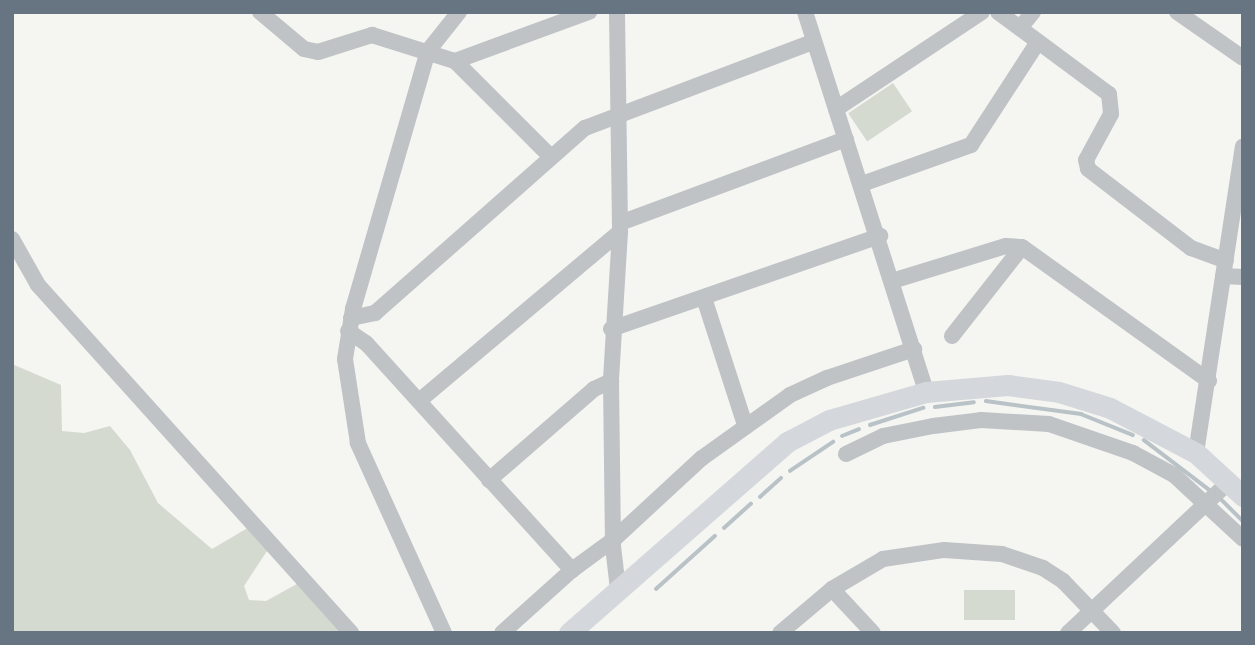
<!DOCTYPE html>
<html>
<head>
<meta charset="utf-8">
<style>
	body { margin:0 }
	#map { position:relative; width:1255px; height:645px; overflow:hidden; background:#f5f5f2; font-family:"Roboto Condensed",sans-serif }
	div>[style] { position:absolute }
	.green>* { inset:0; background:#d5dad1; transform-origin:0 0 }
	.stream>* { height:3.5px; margin:-1.75px; padding:0 1.75px; transform-origin:1.75px; border-radius:1.75px; background:#b8c2c7 }
	.minor>* { height:16px; margin:-8px; padding:0 8px; transform-origin:8px; border-radius:8px; background:#bfc3c6 }
	.major>* { height:21px; margin:-10.5px; padding:0 10.5px; transform-origin:10.5px; border-radius:10.5px; background:#d4d8dc }
	span { translate:-50% -50%; white-space:nowrap; text-align:center; line-height:1.15; -webkit-text-stroke:7px #fff; paint-order:stroke }
	.frame { position:absolute; inset:0; border:14px solid #667581; pointer-events:none }
</style>
</head>
<body>
<div id="map">
	<div class="green">
		<i style="left:893px;top:83px;width:34px;height:54px;rotate:56deg"></i>
		<i style="clip-path:polygon(12px 364px,61px 385px,62px 431px,84px 433px,110px 426px,130px 450px,158px 503px,212px 549px,251px 526px,269px 548px,244px 586px,249px 600px,266px 601px,304px 580px,356px 633px,12px 633px)"></i>
		<i style="left:964px;top:590px;width:51px;height:30px"></i>
	</div>
	<div class="stream">
		<i style="left:986px;top:401px;width:96px;rotate:7.8deg"></i>
		<i style="left:1081px;top:414px;width:56px;rotate:22deg"></i>
		<i style="left:935px;top:407px;width:39px;rotate:-7deg"></i>
		<i style="left:870px;top:425px;width:56px;rotate:-17.8deg"></i>
		<i style="left:842px;top:436px;width:18px;rotate:-22deg"></i>
		<i style="left:1144px;top:440px;width:84px;rotate:37.3deg"></i>
		<i style="left:790px;top:471px;width:52px;rotate:-34deg"></i>
		<i style="left:760px;top:497px;width:28px;rotate:-42deg"></i>
		<i style="left:1220px;top:498px;width:33px;rotate:45deg"></i>
		<i style="left:724px;top:528px;width:36px;rotate:-42deg"></i>
		<i style="left:656px;top:589px;width:79px;rotate:-41.9deg"></i>
	</div>
	<div class="minor">
		<i style="left:260px;top:12px;width:57px;rotate:40.1deg"></i>
		<i style="left:304px;top:49px;width:14px;rotate:12deg"></i>
		<i style="left:318px;top:52px;width:57px;rotate:-17.5deg"></i>
		<i style="left:372px;top:35px;width:87px;rotate:17.4deg"></i>
		<i style="left:617px;top:12px;width:220px;rotate:89.2deg"></i>
		<i style="left:620px;top:232px;width:149px;rotate:93.5deg"></i>
		<i style="left:611px;top:381px;width:165px;rotate:89.3deg"></i>
		<i style="left:613px;top:546px;width:43px;rotate:83.4deg"></i>
		<i style="left:805px;top:12px;width:399px;rotate:72.3deg"></i>
		<i style="left:998px;top:12px;width:138px;rotate:36.5deg"></i>
		<i style="left:1109px;top:94px;width:20px;rotate:84deg"></i>
		<i style="left:1111px;top:114px;width:52px;rotate:118.5deg"></i>
		<i style="left:1086px;top:160px;width:9px;rotate:77deg"></i>
		<i style="left:1088px;top:169px;width:130px;rotate:37.5deg"></i>
		<i style="left:1191px;top:248px;width:37px;rotate:20deg"></i>
		<i style="left:1177px;top:12px;width:80px;rotate:34.9deg"></i>
		<i style="left:1020px;top:28px;width:21px;rotate:-51deg"></i>
		<i style="left:836px;top:109px;width:175px;rotate:-33.6deg"></i>
		<i style="left:550px;top:156px;width:134px;rotate:-135deg"></i>
		<i style="left:455px;top:61px;width:143px;rotate:-20.1deg"></i>
		<i style="left:862px;top:184px;width:116px;rotate:-19.7deg"></i>
		<i style="left:971px;top:145px;width:123px;rotate:-57deg"></i>
		<i style="left:620px;top:223px;width:241px;rotate:-20.4deg"></i>
		<i style="left:12px;top:239px;width:53px;rotate:60.5deg"></i>
		<i style="left:38px;top:285px;width:468px;rotate:48deg"></i>
		<i style="left:1223px;top:276px;width:20px;rotate:3deg"></i>
		<i style="left:892px;top:281px;width:119px;rotate:-17.1deg"></i>
		<i style="left:1006px;top:246px;width:16px;rotate:4deg"></i>
		<i style="left:1022px;top:247px;width:230px;rotate:35.6deg"></i>
		<i style="left:704px;top:298px;width:133px;rotate:72.1deg"></i>
		<i style="left:351px;top:318px;width:25px;rotate:-12deg"></i>
		<i style="left:375px;top:313px;width:280px;rotate:-41.4deg"></i>
		<i style="left:585px;top:128px;width:244px;rotate:-20.7deg"></i>
		<i style="left:611px;top:329px;width:285px;rotate:-19.1deg"></i>
		<i style="left:348px;top:331px;width:22px;rotate:34deg"></i>
		<i style="left:366px;top:343px;width:307px;rotate:47.8deg"></i>
		<i style="left:572px;top:570px;width:51px;rotate:-36.2deg"></i>
		<i style="left:613px;top:540px;width:121px;rotate:-42.7deg"></i>
		<i style="left:702px;top:458px;width:108px;rotate:-35.6deg"></i>
		<i style="left:790px;top:395px;width:41px;rotate:-24.7deg"></i>
		<i style="left:827px;top:378px;width:92px;rotate:-18.4deg"></i>
		<i style="left:952px;top:336px;width:113px;rotate:-51.8deg"></i>
		<i style="left:419px;top:401px;width:263px;rotate:-40.1deg"></i>
		<i style="left:1196px;top:453px;width:310px;rotate:-81.3deg"></i>
		<i style="left:846px;top:454px;width:41px;rotate:-25.9deg"></i>
		<i style="left:883px;top:436px;width:51px;rotate:-11.3deg"></i>
		<i style="left:933px;top:426px;width:48px;rotate:-7.1deg"></i>
		<i style="left:981px;top:420px;width:68px;rotate:3.4deg"></i>
		<i style="left:1049px;top:424px;width:89px;rotate:19deg"></i>
		<i style="left:1133px;top:453px;width:47px;rotate:28.2deg"></i>
		<i style="left:1174px;top:475px;width:94px;rotate:42.8deg"></i>
		<i style="left:489px;top:480px;width:139px;rotate:-40.9deg"></i>
		<i style="left:594px;top:389px;width:19px;rotate:-25deg"></i>
		<i style="left:832px;top:589px;width:60px;rotate:47deg"></i>
		<i style="left:444px;top:633px;width:209px;rotate:-114.4deg"></i>
		<i style="left:358px;top:443px;width:85px;rotate:-98.8deg"></i>
		<i style="left:345px;top:359px;width:51px;rotate:-80.9deg"></i>
		<i style="left:353px;top:309px;width:269px;rotate:-73.8deg"></i>
		<i style="left:428px;top:51px;width:50px;rotate:-51.5deg"></i>
		<i style="left:502px;top:633px;width:94px;rotate:-42deg"></i>
		<i style="left:780px;top:633px;width:68px;rotate:-40.2deg"></i>
		<i style="left:832px;top:589px;width:59px;rotate:-30.5deg"></i>
		<i style="left:883px;top:559px;width:62px;rotate:-8.4deg"></i>
		<i style="left:944px;top:550px;width:58px;rotate:3.9deg"></i>
		<i style="left:1002px;top:554px;width:43px;rotate:18.9deg"></i>
		<i style="left:1043px;top:568px;width:24px;rotate:33deg"></i>
		<i style="left:1063px;top:581px;width:72px;rotate:46.1deg"></i>
		<i style="left:1068px;top:633px;width:221px;rotate:-43.2deg"></i>
	</div>
	<div class="major">
		<i style="left:569px;top:633px;width:290px;rotate:-41.2deg"></i>
		<i style="left:787px;top:442px;width:47px;rotate:-27.6deg"></i>
		<i style="left:829px;top:420px;width:101px;rotate:-16.1deg"></i>
		<i style="left:926px;top:392px;width:82px;rotate:-4.9deg"></i>
		<i style="left:1008px;top:385px;width:51px;rotate:7.8deg"></i>
		<i style="left:1059px;top:392px;width:53px;rotate:17.4deg"></i>
		<i style="left:1110px;top:408px;width:97px;rotate:27.6deg"></i>
		<i style="left:1196px;top:453px;width:64px;rotate:42.5deg"></i>
	</div>
	<div class="frame"></div>
</div>
</body>
</html>
